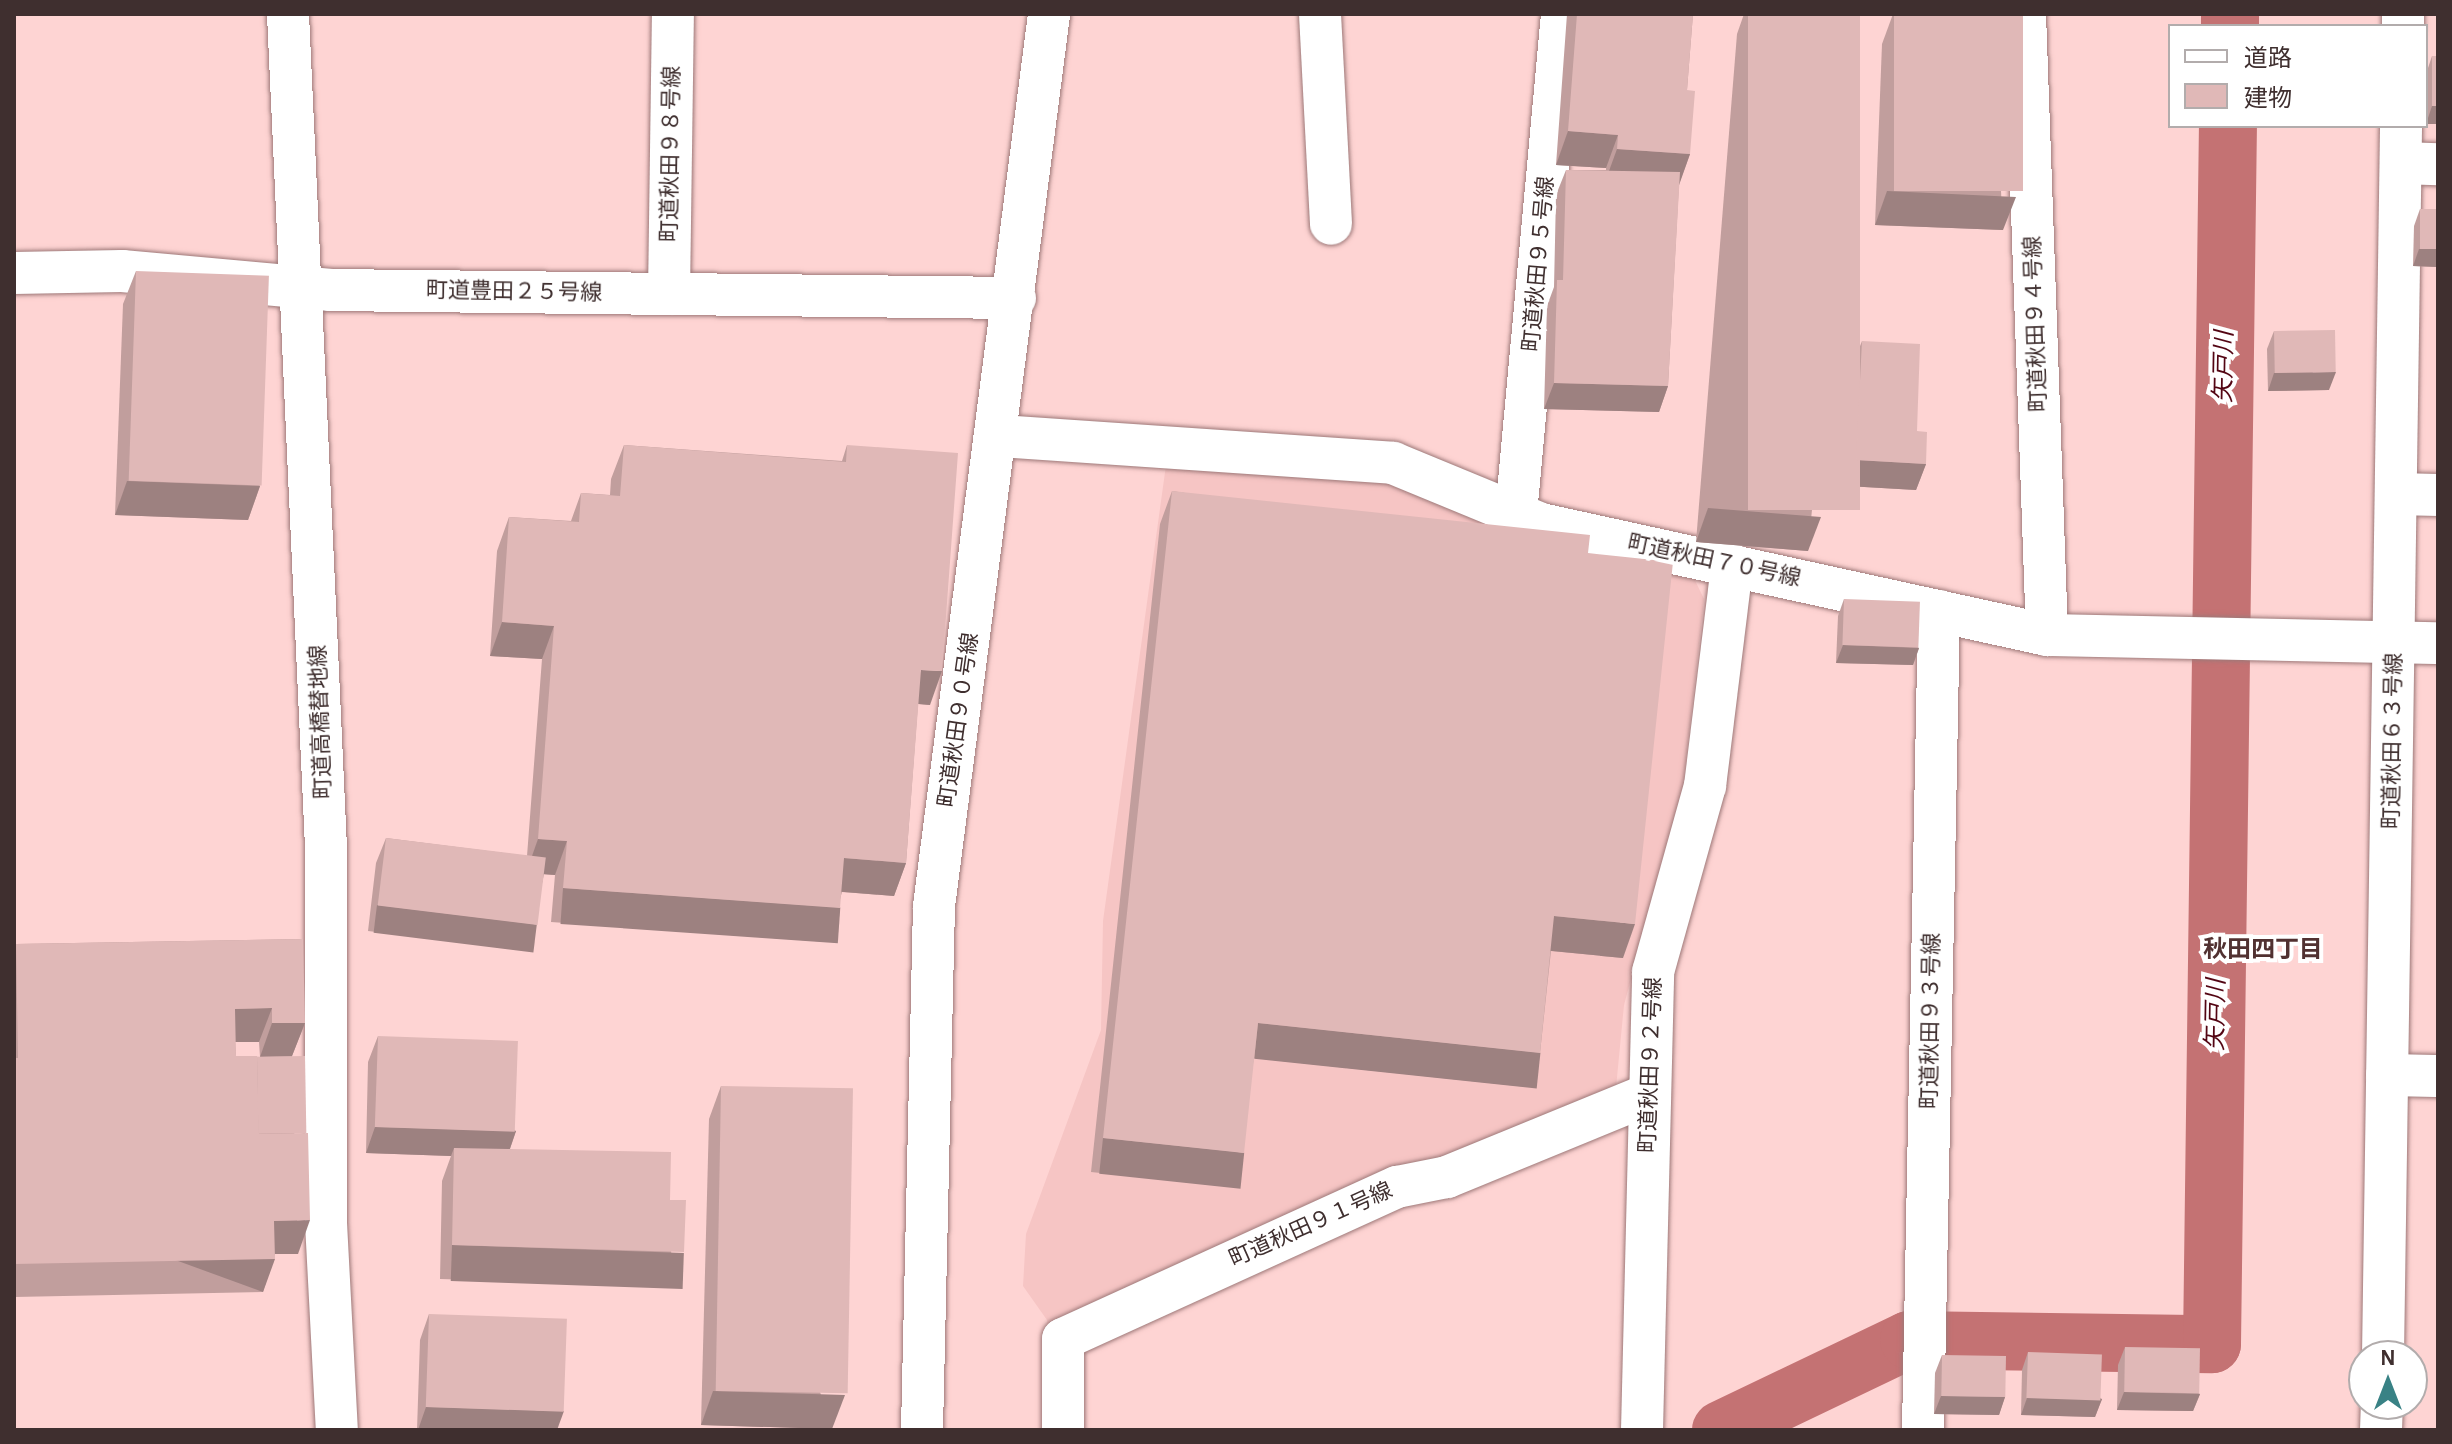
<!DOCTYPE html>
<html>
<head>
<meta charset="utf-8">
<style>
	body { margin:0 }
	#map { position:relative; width:2452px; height:1444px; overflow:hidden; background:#fed4d3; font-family:"Alegreya Sans","Noto Sans JP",sans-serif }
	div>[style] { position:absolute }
	.built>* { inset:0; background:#f6c5c4 }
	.river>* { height:58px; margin:-29px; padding:0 29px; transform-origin:29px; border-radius:29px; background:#c47273 }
	.roads { filter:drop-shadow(0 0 2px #9d7878) drop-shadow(0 0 2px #9d7878) }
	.minor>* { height:42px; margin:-21px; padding:0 21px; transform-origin:21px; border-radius:21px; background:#fff }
	.wall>* { inset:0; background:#c19e9d }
	.shaded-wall>* { inset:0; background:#9d8180; transform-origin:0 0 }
	.building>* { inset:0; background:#e0b8b7; transform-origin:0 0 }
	span { translate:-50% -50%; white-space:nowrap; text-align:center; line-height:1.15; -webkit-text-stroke:8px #fff; paint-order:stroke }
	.street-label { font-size:22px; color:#3f2f2f }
	.water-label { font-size:24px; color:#530513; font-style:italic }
	.neighbourhood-label { font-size:24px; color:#513131; font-weight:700 }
	.frame { position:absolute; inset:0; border:16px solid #3f2f2f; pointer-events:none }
	.legend { position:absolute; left:2168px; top:24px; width:260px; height:104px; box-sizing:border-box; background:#fff; border:2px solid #b2acac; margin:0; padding:10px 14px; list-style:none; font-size:24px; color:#3f2f2f }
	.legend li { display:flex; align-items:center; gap:16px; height:40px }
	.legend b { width:40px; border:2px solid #b2acac }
	.north { position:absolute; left:2348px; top:1340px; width:80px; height:80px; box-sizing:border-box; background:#fff; border:2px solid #b2acac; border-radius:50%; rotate:0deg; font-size:22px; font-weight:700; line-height:32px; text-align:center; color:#3f2f2f }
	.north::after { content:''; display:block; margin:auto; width:28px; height:36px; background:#398285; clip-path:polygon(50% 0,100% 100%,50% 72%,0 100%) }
</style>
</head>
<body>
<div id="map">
	<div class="built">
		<i style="clip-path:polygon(1166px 465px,1395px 482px,1690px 570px,1704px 599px,1683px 787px,1624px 1005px,1615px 1098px,1048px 1336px,1047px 1320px,1023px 1286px,1026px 1234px,1101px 1030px,1103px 921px)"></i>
	</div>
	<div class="river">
		<i style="left:2230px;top:26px;width:12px;rotate:-90deg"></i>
		<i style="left:1721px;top:1430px;width:208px;rotate:-25.6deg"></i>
		<i style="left:1909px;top:1340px;width:303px;rotate:0.8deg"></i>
		<i style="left:2212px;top:1344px;width:1218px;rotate:-89.25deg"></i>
	</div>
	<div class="roads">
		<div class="minor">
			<i style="left:288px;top:14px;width:835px;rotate:87.39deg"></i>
			<i style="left:326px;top:848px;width:375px;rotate:90deg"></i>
			<i style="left:326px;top:1223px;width:207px;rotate:87deg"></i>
			<i style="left:1320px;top:14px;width:210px;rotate:87deg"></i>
			<i style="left:2025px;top:14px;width:621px;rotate:87.97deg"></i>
			<i style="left:2403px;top:26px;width:12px;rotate:-90deg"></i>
			<i style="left:2401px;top:163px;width:37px;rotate:2deg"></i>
			<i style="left:14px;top:273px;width:108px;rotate:-1.1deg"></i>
			<i style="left:122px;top:271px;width:210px;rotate:5.2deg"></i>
			<i style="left:331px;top:290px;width:684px;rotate:0.67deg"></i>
			<i style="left:669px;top:294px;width:280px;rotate:-89.2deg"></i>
			<i style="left:999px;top:436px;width:395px;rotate:3.9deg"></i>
			<i style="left:1393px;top:463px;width:160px;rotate:22.4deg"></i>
			<i style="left:1541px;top:524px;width:518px;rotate:12.37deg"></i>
			<i style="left:2047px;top:635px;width:391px;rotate:1.2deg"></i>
			<i style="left:2397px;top:494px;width:41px;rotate:1.4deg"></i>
			<i style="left:1516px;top:514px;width:502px;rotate:-84.74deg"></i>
			<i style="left:2387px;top:1075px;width:51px;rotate:1.1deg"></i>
			<i style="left:2383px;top:1356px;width:1230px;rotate:-89.16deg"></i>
			<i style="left:922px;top:1430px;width:524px;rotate:-88.69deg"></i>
			<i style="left:934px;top:906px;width:899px;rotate:-82.65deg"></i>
			<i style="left:1063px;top:1430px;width:91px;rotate:-90deg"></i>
			<i style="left:1063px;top:1339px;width:367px;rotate:-24.5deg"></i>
			<i style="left:1397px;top:1187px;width:51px;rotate:-11.3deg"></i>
			<i style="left:1447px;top:1177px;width:218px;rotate:-22.3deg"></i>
			<i style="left:1642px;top:1430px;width:458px;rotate:-88.6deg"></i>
			<i style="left:1653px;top:972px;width:193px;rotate:-74.4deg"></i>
			<i style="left:1705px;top:786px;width:223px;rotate:-83deg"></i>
			<i style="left:1923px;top:1430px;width:819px;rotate:-88.88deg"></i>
			<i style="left:2381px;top:1430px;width:26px;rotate:-88deg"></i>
		</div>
	</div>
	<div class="wall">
		<i style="clip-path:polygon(1567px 14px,1693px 14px,1687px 90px,1690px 154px,1679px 184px,1668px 386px,1659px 412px,1544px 409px,1547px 306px,1554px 287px,1556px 195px,1566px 170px,1606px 170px,1606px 168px,1556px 165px)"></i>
		<i style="clip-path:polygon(1744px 14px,1860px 14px,1808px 551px,1696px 542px,1737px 34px)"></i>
		<i style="clip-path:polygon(1893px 14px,1992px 14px,2003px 230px,1875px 225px,1882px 44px)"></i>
		<i style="clip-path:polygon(2432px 56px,2438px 124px,2426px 124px,2426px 74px)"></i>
		<i style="clip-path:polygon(2420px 209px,2438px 209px,2438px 267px,2413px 266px,2414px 226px)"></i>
		<i style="clip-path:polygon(136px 271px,260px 486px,248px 520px,115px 515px,123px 304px)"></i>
		<i style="clip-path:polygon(2274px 331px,2329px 390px,2268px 391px,2267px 349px)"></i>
		<i style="clip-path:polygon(1862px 341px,1926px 464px,1916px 490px,1847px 486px,1852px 367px)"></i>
		<i style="clip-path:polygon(624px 445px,842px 461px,847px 445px,930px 705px,918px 704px,906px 863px,894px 896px,842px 892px,828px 942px,551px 922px,555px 875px,544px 874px,528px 951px,368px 931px,376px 863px,386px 838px,527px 856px,542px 659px,490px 656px,497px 551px,509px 517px,571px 521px,581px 493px,610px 495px,611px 479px)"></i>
		<i style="clip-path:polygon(1172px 491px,1588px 553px,1623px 958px,1551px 951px,1540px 1053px,1527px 1087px,1254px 1058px,1232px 1187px,1091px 1172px,1160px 524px)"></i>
		<i style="clip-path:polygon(1844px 599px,1919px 648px,1913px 665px,1836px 663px,1838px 616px)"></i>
		<i style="clip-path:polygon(evenodd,303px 939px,305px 1023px,292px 1056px,298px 1254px,275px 1254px,263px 1292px,14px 1297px,14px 949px,16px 944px,303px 939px,235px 1042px,259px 1042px,260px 1057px,236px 1056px,235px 1042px)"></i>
		<i style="clip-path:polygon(378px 1036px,516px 1131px,510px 1149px,670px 1200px,672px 1286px,440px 1279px,442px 1181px,451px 1156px,366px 1153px,368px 1062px)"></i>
		<i style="clip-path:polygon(721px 1086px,832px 1429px,701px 1425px,709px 1119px)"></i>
		<i style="clip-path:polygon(429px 1314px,557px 1430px,417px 1430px,420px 1340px)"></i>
		<i style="clip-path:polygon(2125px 1347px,2200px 1394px,2193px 1411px,2117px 1410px,2118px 1365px)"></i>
		<i style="clip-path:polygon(2028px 1352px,2102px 1399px,2095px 1417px,2021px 1415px,2022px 1370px)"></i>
		<i style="clip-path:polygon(1942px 1355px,2005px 1397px,1999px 1415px,1934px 1414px,1935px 1373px)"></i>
	</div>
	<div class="shaded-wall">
		<i style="clip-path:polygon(2432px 106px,2438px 106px,2438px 124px,2426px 124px)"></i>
		<i style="clip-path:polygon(1568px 131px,1618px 135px,1606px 168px,1556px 165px)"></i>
		<i style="clip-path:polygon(1617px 149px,1690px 154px,1678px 188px,1605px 182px)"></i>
		<i style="clip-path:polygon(1887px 191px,2016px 197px,2003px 230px,1875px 225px)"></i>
		<i style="clip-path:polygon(2419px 249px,2438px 249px,2438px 267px,2413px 266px)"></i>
		<i style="clip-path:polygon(2336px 372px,2329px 390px,2268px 391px,2274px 373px)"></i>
		<i style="clip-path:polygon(1554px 383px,1668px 386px,1659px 412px,1544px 409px)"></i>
		<i style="clip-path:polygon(1856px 460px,1926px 464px,1916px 490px,1847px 486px)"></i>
		<i style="clip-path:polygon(127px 481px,260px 486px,248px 520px,115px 515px)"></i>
		<i style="clip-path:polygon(1708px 508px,1821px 517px,1808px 551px,1696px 542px)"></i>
		<i style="clip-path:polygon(502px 622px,554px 626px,542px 659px,490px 656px)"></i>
		<i style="clip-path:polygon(1843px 645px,1919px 648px,1913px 665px,1836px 663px)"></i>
		<i style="clip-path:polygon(921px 670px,942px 671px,930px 705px,908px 703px)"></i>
		<i style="clip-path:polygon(538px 839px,567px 841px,555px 875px,526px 873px)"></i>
		<i style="clip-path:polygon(844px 858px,906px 863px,894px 896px,832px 891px)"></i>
		<i style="left:563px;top:888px;width:278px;height:36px;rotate:4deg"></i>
		<i style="left:377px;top:905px;width:161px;height:28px;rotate:7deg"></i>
		<i style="clip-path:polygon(1554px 916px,1635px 924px,1623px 958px,1542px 950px)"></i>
		<i style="clip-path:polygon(272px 1008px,259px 1042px,223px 1042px,235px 1009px)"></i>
		<i style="clip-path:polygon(272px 1023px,305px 1023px,292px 1056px,260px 1057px)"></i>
		<i style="left:1258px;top:1023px;width:284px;height:36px;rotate:6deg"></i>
		<i style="clip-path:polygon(375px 1127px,516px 1131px,507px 1157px,454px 1148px,451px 1156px,366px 1153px)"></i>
		<i style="left:1103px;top:1138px;width:142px;height:36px;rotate:6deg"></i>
		<i style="clip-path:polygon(310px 1220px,298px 1254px,262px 1254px,274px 1221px)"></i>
		<i style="left:452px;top:1245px;width:232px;height:36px;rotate:2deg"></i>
		<i style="left:275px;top:1259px;width:35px;height:261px;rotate:110deg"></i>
		<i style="clip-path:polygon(713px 1391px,845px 1395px,832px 1429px,701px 1425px)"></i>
		<i style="clip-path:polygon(2124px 1392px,2200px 1394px,2193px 1411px,2117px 1410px)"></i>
		<i style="clip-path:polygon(1941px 1396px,2005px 1397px,1999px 1415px,1934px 1414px)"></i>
		<i style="clip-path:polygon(2027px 1398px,2102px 1399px,2095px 1417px,2021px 1415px)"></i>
		<i style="clip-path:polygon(426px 1407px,564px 1411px,557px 1430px,418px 1430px)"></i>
	</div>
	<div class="building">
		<i style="clip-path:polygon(1577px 14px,1693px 14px,1687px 90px,1695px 91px,1690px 154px,1617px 149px,1618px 135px,1568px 131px)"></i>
		<i style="left:1748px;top:14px;width:112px;height:496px"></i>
		<i style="left:1894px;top:14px;width:129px;height:177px"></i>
		<i style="left:2432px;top:56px;width:6px;height:50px"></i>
		<i style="clip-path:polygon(1566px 170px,1680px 172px,1668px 386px,1554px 383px,1557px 280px,1563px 280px)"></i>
		<i style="left:2420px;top:209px;width:18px;height:40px"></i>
		<i style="left:136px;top:271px;width:133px;height:210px;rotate:2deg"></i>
		<i style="left:2335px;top:330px;width:42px;height:61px;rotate:89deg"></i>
		<i style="clip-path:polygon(1862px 341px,1920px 344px,1917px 431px,1927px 432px,1926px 464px,1856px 460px)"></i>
		<i style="clip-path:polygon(624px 445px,846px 462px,847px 445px,958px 453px,942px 671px,921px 670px,906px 863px,844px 858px,840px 908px,563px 888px,567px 841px,538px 839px,554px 626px,502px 622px,509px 517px,579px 522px,581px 493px,620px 496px)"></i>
		<i style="clip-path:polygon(1172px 491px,1590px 535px,1588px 553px,1673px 562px,1635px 924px,1554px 916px,1540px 1053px,1258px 1023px,1244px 1153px,1103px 1138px)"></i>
		<i style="left:1844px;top:599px;width:76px;height:46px;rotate:2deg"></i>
		<i style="left:386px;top:838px;width:161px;height:68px;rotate:7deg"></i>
		<i style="clip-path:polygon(303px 939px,305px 1023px,272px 1023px,272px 1008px,235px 1009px,236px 1056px,257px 1056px,259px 1134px,308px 1133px,310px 1220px,274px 1221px,275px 1259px,14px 1264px,14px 1058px,18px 1058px,16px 944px)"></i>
		<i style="left:378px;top:1036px;width:140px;height:91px;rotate:2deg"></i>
		<i style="left:305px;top:1056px;width:77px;height:48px;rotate:89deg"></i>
		<i style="left:721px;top:1086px;width:132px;height:305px;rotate:1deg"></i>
		<i style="clip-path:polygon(454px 1148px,671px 1152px,670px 1200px,686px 1200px,684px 1252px,452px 1245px)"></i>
		<i style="left:429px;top:1314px;width:138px;height:93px;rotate:2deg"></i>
		<i style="left:2125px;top:1347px;width:75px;height:45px;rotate:1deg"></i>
		<i style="left:2028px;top:1352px;width:74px;height:46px;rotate:2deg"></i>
		<i style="left:1942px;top:1355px;width:64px;height:41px;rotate:1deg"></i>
		<i style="left:1995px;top:1428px;width:21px;height:2px"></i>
	</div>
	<div class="street-label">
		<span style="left:671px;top:154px;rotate:-89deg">町道秋田９８号線</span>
		<span style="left:1539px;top:264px;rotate:-85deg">町道秋田９５号線</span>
		<span style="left:514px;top:292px;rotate:1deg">町道豊田２５号線</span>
		<span style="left:2036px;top:324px;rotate:-92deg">町道秋田９４号線</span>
		<span style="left:1714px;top:561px;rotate:12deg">町道秋田７０号線</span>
		<span style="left:959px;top:720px;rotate:-82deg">町道秋田９０号線</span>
		<span style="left:321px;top:722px;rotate:-92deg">町道高橋替地線</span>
		<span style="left:2393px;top:741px;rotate:-89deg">町道秋田６３号線</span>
		<span style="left:1931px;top:1021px;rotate:-89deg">町道秋田９３号線</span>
		<span style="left:1651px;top:1065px;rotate:-88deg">町道秋田９２号線</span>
		<span style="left:1311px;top:1225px;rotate:-24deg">町道秋田９１号線</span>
	</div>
	<div class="water-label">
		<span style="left:2225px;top:367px;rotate:-89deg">矢戸川</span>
		<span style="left:2217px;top:1015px;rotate:-89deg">矢戸川</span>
	</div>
	<div class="neighbourhood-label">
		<span style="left:2263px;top:951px">秋田四丁目</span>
	</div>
	<div class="frame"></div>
	<ul class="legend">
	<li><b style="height:10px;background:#fff"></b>道路</li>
	<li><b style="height:22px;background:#e0b8b7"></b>建物</li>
	</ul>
	<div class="north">N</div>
</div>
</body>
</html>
